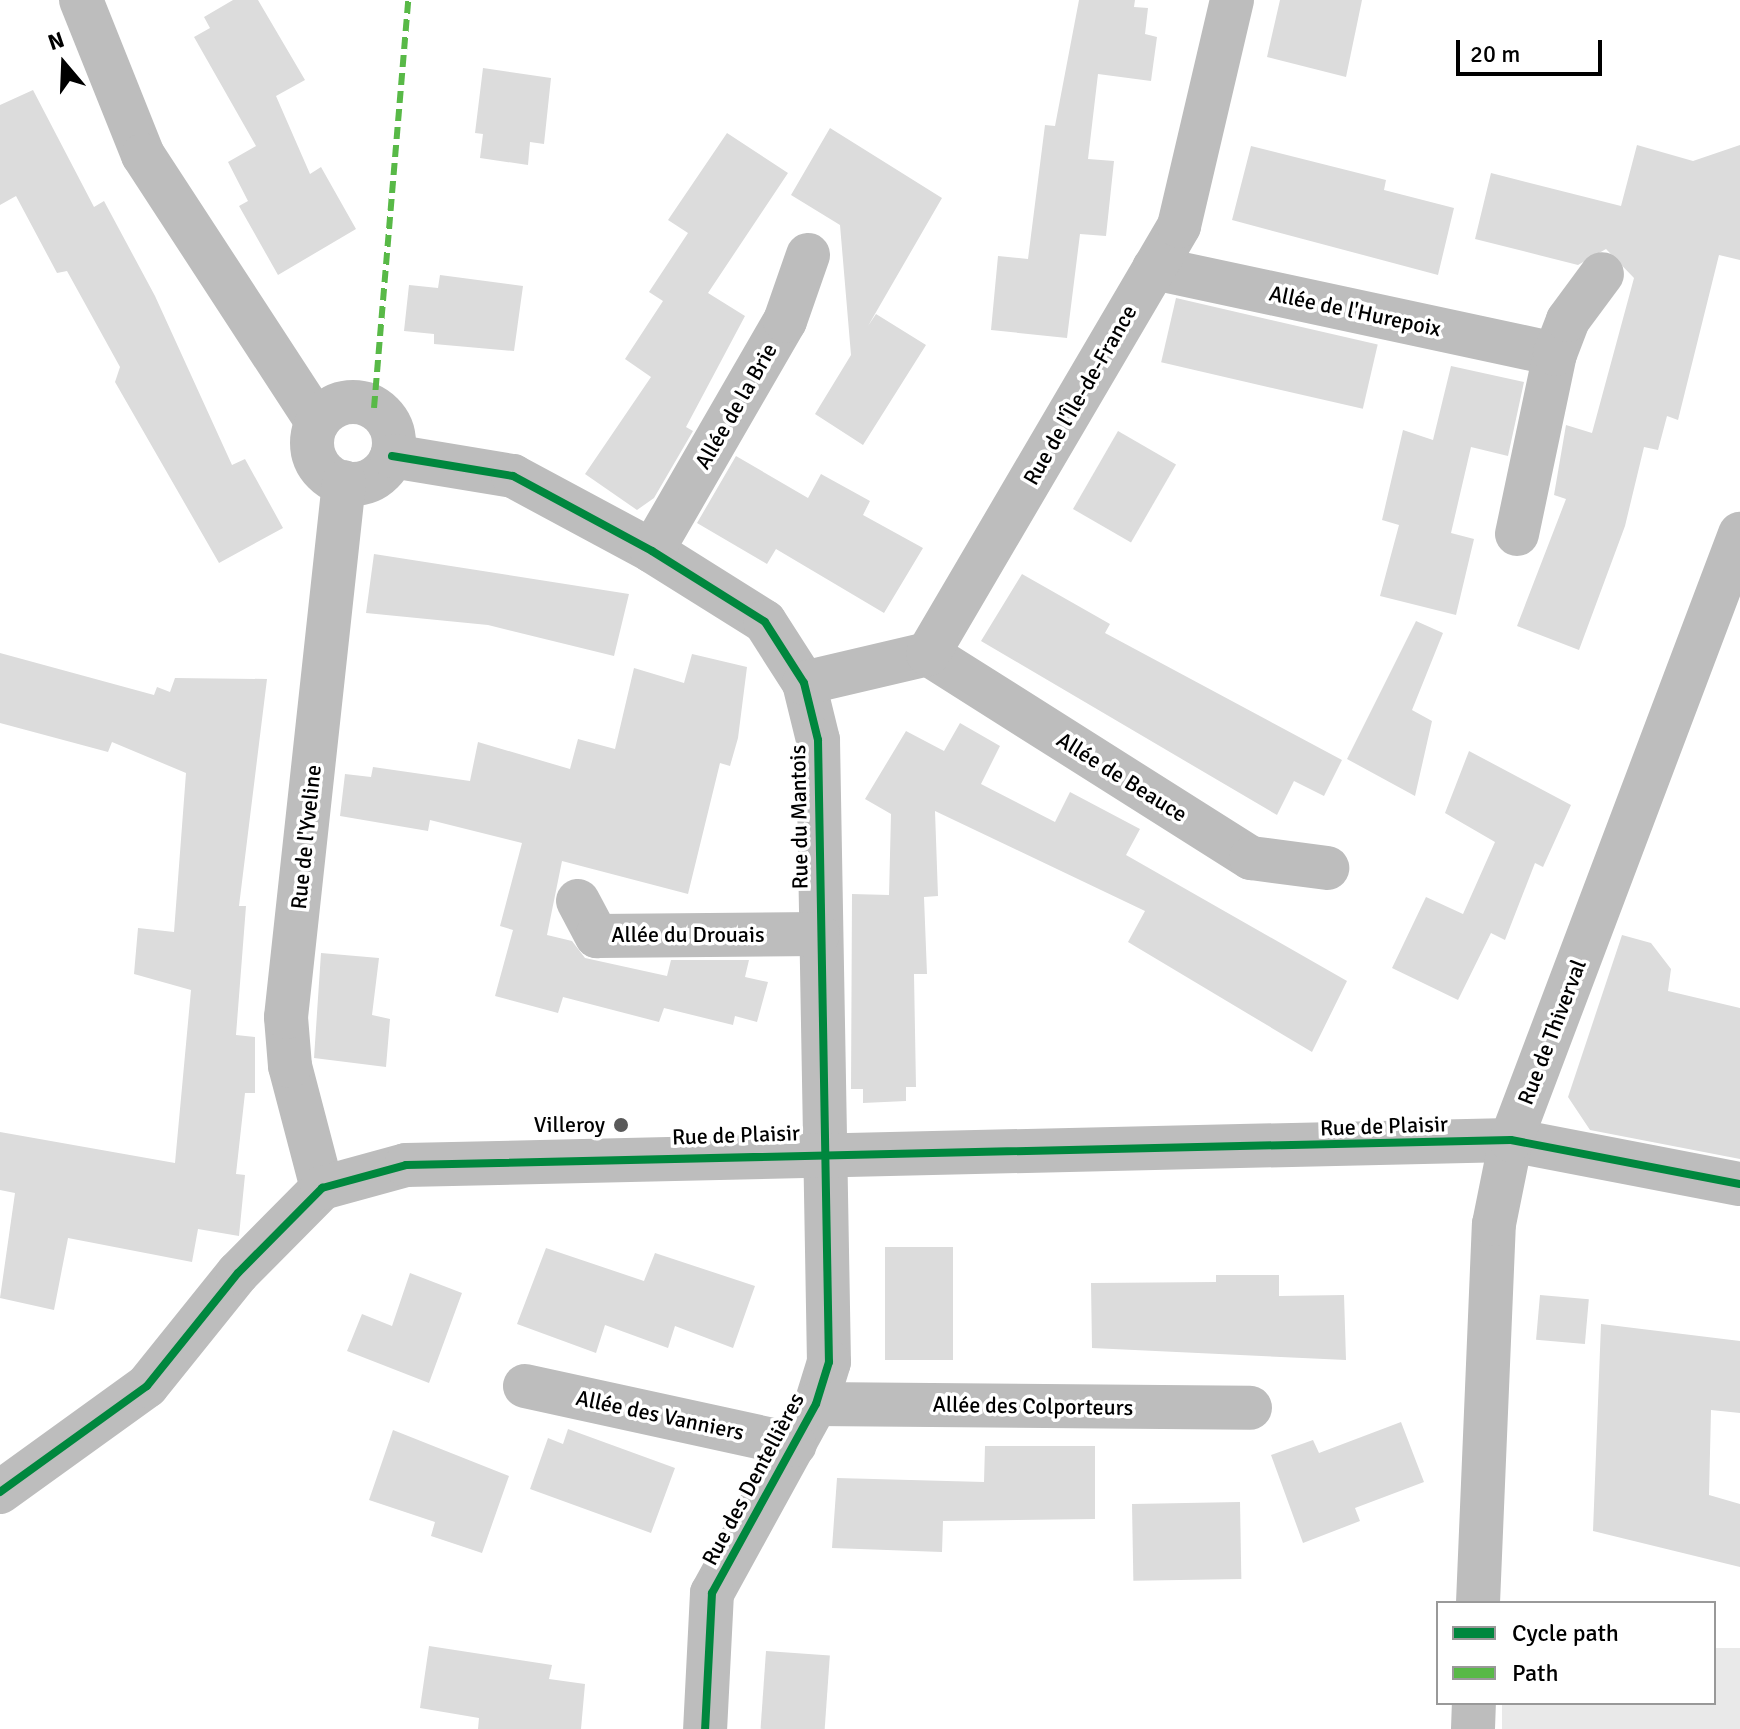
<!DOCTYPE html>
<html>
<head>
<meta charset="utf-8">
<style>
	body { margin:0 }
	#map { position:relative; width:1740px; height:1729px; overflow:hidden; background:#fff; font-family:Signika,sans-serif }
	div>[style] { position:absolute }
	.green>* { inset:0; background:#e9e9e9 }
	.building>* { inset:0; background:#dcdcdc; transform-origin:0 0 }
	.minor>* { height:44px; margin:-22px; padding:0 22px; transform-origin:22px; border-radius:22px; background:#bdbdbd }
	.minor>.ring { margin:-22px; padding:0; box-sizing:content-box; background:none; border:44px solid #bdbdbd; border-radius:50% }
	.quiet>* { height:6px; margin-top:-3px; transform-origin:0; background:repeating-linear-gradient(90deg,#58b947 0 12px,transparent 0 18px) }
	.cycleway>* { height:8px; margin:-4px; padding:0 4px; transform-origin:4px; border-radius:4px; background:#00873e }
	.dots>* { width:22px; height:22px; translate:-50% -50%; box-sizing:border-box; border:4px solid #fff; border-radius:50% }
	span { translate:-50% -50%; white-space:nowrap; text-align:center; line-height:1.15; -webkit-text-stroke:7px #fff; paint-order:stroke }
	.street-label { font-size:22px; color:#000 }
	.poi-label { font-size:22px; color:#000 }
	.right { translate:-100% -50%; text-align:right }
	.legend { position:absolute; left:1436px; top:1601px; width:280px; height:104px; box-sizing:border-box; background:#fff; border:2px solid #999; margin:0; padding:10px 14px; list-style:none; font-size:24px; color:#000 }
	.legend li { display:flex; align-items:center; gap:16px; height:40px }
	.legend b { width:40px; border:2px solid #999 }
	.north { position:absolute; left:24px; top:24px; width:80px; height:80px; -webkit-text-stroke:6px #fff; paint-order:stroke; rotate:341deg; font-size:22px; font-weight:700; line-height:32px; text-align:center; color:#000 }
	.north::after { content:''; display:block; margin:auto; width:28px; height:36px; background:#000; clip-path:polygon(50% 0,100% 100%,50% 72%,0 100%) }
	.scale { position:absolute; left:1456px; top:40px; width:146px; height:36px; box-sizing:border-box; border:4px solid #000; border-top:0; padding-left:10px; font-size:24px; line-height:28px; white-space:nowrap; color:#000; -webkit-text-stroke:6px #fff; paint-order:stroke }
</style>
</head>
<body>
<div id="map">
	<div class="green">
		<i style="clip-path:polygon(1714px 1648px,1740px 1648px,1740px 1729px,1502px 1729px,1502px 1703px,1714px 1703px)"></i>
	</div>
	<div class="building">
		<i style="clip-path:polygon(233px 0,258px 0,305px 80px,276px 96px,310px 174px,321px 167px,356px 229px,278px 275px,239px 206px,248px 201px,228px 162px,256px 146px,194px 37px,210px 28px,204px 17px)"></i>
		<i style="clip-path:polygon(1079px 0,1135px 0,1134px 7px,1148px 8px,1145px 34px,1157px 37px,1151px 81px,1098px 74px,1088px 159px,1114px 161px,1106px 236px,1080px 234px,1067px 338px,991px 330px,998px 256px,1028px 259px,1045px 125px,1055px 126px)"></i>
		<i style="clip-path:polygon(1280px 0,1362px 0,1346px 77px,1267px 57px)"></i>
		<i style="clip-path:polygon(483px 68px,551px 78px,544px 144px,530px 142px,528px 165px,480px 158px,483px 134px,475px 133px)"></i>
		<i style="clip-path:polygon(33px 90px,94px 207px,104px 201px,155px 296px,232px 465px,245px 459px,283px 528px,219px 563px,115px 382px,120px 367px,67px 271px,57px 273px,16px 196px,0 205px,0 105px)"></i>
		<i style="clip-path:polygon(830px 128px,942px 198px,868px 326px,876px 314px,926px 345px,863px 445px,815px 414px,851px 355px,840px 225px,791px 195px)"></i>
		<i style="clip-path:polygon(727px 133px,788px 173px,708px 293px,745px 316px,686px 427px,693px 431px,654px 498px,637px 510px,585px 474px,651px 377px,625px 359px,663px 301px,649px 292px,688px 233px,668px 220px)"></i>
		<i style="clip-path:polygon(1637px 145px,1693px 161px,1740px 145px,1740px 260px,1719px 255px,1678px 420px,1667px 416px,1658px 450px,1644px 447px,1625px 526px,1579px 650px,1517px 626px,1566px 499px,1554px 495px,1566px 425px,1592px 433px,1634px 278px,1606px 249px,1578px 265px,1475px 239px,1491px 173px,1621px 206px)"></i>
		<i style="clip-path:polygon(1251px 146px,1386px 180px,1384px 190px,1454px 208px,1438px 275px,1232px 220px)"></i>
		<i style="clip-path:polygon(440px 275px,523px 286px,514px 351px,434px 344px,434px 334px,404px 331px,409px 285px,438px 288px)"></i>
		<i style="left:1176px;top:298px;width:207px;height:66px;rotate:13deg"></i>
		<i style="clip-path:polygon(1451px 366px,1524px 382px,1508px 456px,1471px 447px,1451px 533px,1474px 539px,1456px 615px,1380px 596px,1399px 525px,1382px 520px,1403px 430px,1433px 440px)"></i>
		<i style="left:1118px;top:431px;width:67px;height:90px;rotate:30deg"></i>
		<i style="clip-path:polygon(736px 456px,808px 498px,821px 474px,870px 501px,863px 515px,923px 548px,884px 613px,776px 549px,767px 564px,697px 523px)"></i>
		<i style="clip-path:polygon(374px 554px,629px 594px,614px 656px,488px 625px,366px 613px)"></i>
		<i style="clip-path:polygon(1022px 574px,1110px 624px,1105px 633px,1342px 760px,1324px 796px,1294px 781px,1277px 815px,981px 641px)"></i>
		<i style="clip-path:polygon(1416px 621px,1443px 633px,1412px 710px,1432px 721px,1415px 796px,1347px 759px)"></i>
		<i style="clip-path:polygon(0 653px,154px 695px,157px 687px,170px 692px,175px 678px,267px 679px,239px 906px,246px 906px,236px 1035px,255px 1037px,255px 1093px,245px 1093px,236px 1174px,245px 1175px,239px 1236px,198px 1229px,192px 1262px,68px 1238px,54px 1310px,0 1298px,15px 1193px,0 1190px,0 1132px,175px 1163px,191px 990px,134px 974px,138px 928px,174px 932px,186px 773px,112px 742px,108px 752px,0 723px)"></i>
		<i style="clip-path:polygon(692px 654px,747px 667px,738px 738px,730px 766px,720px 763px,688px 894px,562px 861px,547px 935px,572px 941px,585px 958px,667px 976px,671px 960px,749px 960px,745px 977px,768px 982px,757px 1022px,735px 1016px,733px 1025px,664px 1008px,659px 1022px,563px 997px,558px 1013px,495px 996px,513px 930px,500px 926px,522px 843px,430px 820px,428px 831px,340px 816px,345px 774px,371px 777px,373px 767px,470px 781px,478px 742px,570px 769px,578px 739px,615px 749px,634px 668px,684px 683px)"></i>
		<i style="clip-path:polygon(960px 723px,1000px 746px,981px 784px,1055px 822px,1070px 792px,1140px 829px,1126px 855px,1347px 981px,1312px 1052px,1128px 942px,1145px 911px,935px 811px,938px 896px,924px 897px,927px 974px,914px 974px,916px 1087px,906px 1087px,906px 1101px,863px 1103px,863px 1089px,851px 1089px,852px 894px,889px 895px,891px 814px,865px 799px,906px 731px,944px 751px)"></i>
		<i style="clip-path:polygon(1469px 751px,1571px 805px,1543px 867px,1535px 863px,1505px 940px,1491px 933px,1458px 1000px,1392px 968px,1426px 897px,1463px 914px,1495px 842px,1445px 813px)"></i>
		<i style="clip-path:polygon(1622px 935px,1651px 943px,1671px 969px,1668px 991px,1740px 1008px,1740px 1159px,1590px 1130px,1568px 1097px)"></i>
		<i style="clip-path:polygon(321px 953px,379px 958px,372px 1015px,390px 1019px,386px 1067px,314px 1058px)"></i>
		<i style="left:885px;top:1247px;width:68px;height:113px"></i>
		<i style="clip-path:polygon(546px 1248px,644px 1281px,655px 1253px,755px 1286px,733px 1348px,675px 1326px,668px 1348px,605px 1325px,596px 1353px,517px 1324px)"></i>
		<i style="clip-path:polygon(410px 1273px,462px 1293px,429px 1383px,347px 1351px,362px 1314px,392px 1326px)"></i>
		<i style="clip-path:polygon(1216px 1275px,1279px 1275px,1279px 1296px,1344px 1295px,1346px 1360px,1092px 1348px,1091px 1283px,1216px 1282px)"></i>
		<i style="left:1540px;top:1295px;width:49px;height:45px;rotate:5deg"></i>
		<i style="clip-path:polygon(1601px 1324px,1740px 1341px,1740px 1413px,1711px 1410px,1709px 1495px,1740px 1504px,1740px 1567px,1593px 1531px)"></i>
		<i style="clip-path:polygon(1401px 1422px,1424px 1482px,1355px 1508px,1360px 1521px,1303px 1543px,1271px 1455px,1313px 1440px,1319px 1453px)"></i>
		<i style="clip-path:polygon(568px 1429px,675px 1468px,651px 1533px,530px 1489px,548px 1438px,563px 1444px)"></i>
		<i style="clip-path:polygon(393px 1430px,509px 1476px,482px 1553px,431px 1536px,435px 1522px,369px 1500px)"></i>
		<i style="clip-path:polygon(985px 1446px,1095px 1446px,1095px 1519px,943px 1521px,942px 1552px,832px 1548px,837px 1478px,984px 1482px)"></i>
		<i style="left:1240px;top:1502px;width:77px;height:108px;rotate:89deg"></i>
		<i style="clip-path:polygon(429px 1646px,552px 1665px,549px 1679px,585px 1684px,581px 1729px,478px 1729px,479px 1718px,420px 1708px)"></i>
		<i style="left:766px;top:1651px;width:64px;height:78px;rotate:4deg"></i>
	</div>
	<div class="minor">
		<i style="left:81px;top:0;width:167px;rotate:68.2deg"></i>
		<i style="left:143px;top:155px;width:319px;rotate:56.9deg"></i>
		<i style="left:1154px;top:268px;width:410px;rotate:12.1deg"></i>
		<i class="ring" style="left:312px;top:402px;width:38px;height:38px"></i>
		<i style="left:392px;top:456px;width:123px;rotate:9.4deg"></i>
		<i style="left:513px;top:476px;width:158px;rotate:28.3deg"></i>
		<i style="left:652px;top:551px;width:133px;rotate:32.1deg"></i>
		<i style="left:765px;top:622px;width:72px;rotate:57.4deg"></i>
		<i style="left:804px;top:683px;width:59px;rotate:76.2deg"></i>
		<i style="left:818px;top:740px;width:622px;rotate:88.99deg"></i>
		<i style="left:829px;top:1362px;width:44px;rotate:107.2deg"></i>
		<i style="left:816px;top:1404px;width:216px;rotate:118.8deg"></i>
		<i style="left:712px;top:1593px;width:136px;rotate:92.9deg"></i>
		<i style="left:1517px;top:534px;width:184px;rotate:-78.1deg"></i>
		<i style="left:1555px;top:354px;width:36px;rotate:-69deg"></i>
		<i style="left:1568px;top:320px;width:57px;rotate:-53.5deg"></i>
		<i style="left:652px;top:551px;width:266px;rotate:-60deg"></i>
		<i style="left:785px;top:321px;width:70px;rotate:-70.8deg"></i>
		<i style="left:928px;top:654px;width:382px;rotate:32.3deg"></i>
		<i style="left:1251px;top:858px;width:77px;rotate:7.5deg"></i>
		<i style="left:804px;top:683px;width:127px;rotate:-13.2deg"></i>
		<i style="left:928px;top:654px;width:496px;rotate:-59.6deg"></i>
		<i style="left:1179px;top:226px;width:232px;rotate:-76.8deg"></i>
		<i style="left:578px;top:901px;width:40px;rotate:62deg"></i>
		<i style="left:597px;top:936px;width:221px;rotate:-0.5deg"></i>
		<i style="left:322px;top:1188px;width:126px;rotate:-104.7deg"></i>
		<i style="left:290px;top:1066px;width:49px;rotate:-94.7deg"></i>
		<i style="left:286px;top:1017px;width:538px;rotate:-83.81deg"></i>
		<i style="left:525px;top:1386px;width:276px;rotate:12.3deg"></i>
		<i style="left:816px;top:1404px;width:434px;rotate:0.5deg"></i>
		<i style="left:0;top:1492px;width:181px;rotate:-35.8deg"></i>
		<i style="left:147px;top:1386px;width:145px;rotate:-51.2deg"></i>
		<i style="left:238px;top:1273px;width:120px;rotate:-45.3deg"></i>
		<i style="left:322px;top:1188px;width:87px;rotate:-15.3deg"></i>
		<i style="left:406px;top:1165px;width:1105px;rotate:-1.3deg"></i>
		<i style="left:1511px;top:1140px;width:233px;rotate:10.9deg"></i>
		<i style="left:1478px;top:1603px;width:379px;rotate:-87.6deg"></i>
		<i style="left:1494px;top:1224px;width:86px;rotate:-78.6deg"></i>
		<i style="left:1511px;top:1140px;width:648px;rotate:-69.3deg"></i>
		<i style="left:1473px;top:1729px;width:26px;rotate:-88deg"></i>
	</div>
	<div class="quiet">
		<i style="left:374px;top:408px;width:409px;rotate:-85.2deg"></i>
	</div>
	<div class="cycleway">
		<i style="left:392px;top:456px;width:123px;rotate:9.4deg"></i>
		<i style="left:513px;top:476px;width:158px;rotate:28.3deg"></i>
		<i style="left:652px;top:551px;width:133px;rotate:32.1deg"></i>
		<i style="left:765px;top:622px;width:72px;rotate:57.4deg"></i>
		<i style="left:804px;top:683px;width:59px;rotate:76.2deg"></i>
		<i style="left:818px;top:740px;width:622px;rotate:88.99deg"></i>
		<i style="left:829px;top:1362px;width:44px;rotate:107.2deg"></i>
		<i style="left:816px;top:1404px;width:216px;rotate:118.8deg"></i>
		<i style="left:712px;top:1593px;width:136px;rotate:92.9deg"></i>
		<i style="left:0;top:1492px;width:181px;rotate:-35.8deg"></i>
		<i style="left:147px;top:1386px;width:145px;rotate:-51.2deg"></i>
		<i style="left:238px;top:1273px;width:120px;rotate:-45.3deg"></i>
		<i style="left:322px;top:1188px;width:87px;rotate:-15.3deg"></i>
		<i style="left:406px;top:1165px;width:1105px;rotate:-1.3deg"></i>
		<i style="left:1511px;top:1140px;width:233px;rotate:10.9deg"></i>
	</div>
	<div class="dots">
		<i style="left:621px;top:1125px;background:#595959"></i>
	</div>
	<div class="street-label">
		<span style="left:1355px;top:311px;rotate:12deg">Allée de l'Hurepoix</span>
		<span style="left:1080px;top:395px;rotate:-60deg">Rue de l'Île-de-France</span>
		<span style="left:736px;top:406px;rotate:-60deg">Allée de la Brie</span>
		<span style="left:1122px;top:777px;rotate:32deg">Allée de Beauce</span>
		<span style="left:799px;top:817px;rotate:-91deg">Rue du Mantois</span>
		<span style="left:306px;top:837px;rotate:-84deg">Rue de l'Yveline</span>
		<span style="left:688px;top:935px">Allée du Drouais</span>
		<span style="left:1552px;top:1032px;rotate:-69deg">Rue de Thiverval</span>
		<span style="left:1384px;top:1126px;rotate:-2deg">Rue de Plaisir</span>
		<span style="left:736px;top:1135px;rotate:-2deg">Rue de Plaisir</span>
		<span style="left:1033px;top:1406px;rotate:1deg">Allée des Colporteurs</span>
		<span style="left:660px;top:1415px;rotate:12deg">Allée des Vanniers</span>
		<span style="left:753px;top:1479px;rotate:-62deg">Rue des Dentellières</span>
	</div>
	<div class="poi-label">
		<span class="right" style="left:605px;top:1125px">Villeroy</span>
	</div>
	<ul class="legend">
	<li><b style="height:10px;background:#00873e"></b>Cycle path</li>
	<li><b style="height:10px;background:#58b947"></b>Path</li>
	</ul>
	<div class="north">N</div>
	<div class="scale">20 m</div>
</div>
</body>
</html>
